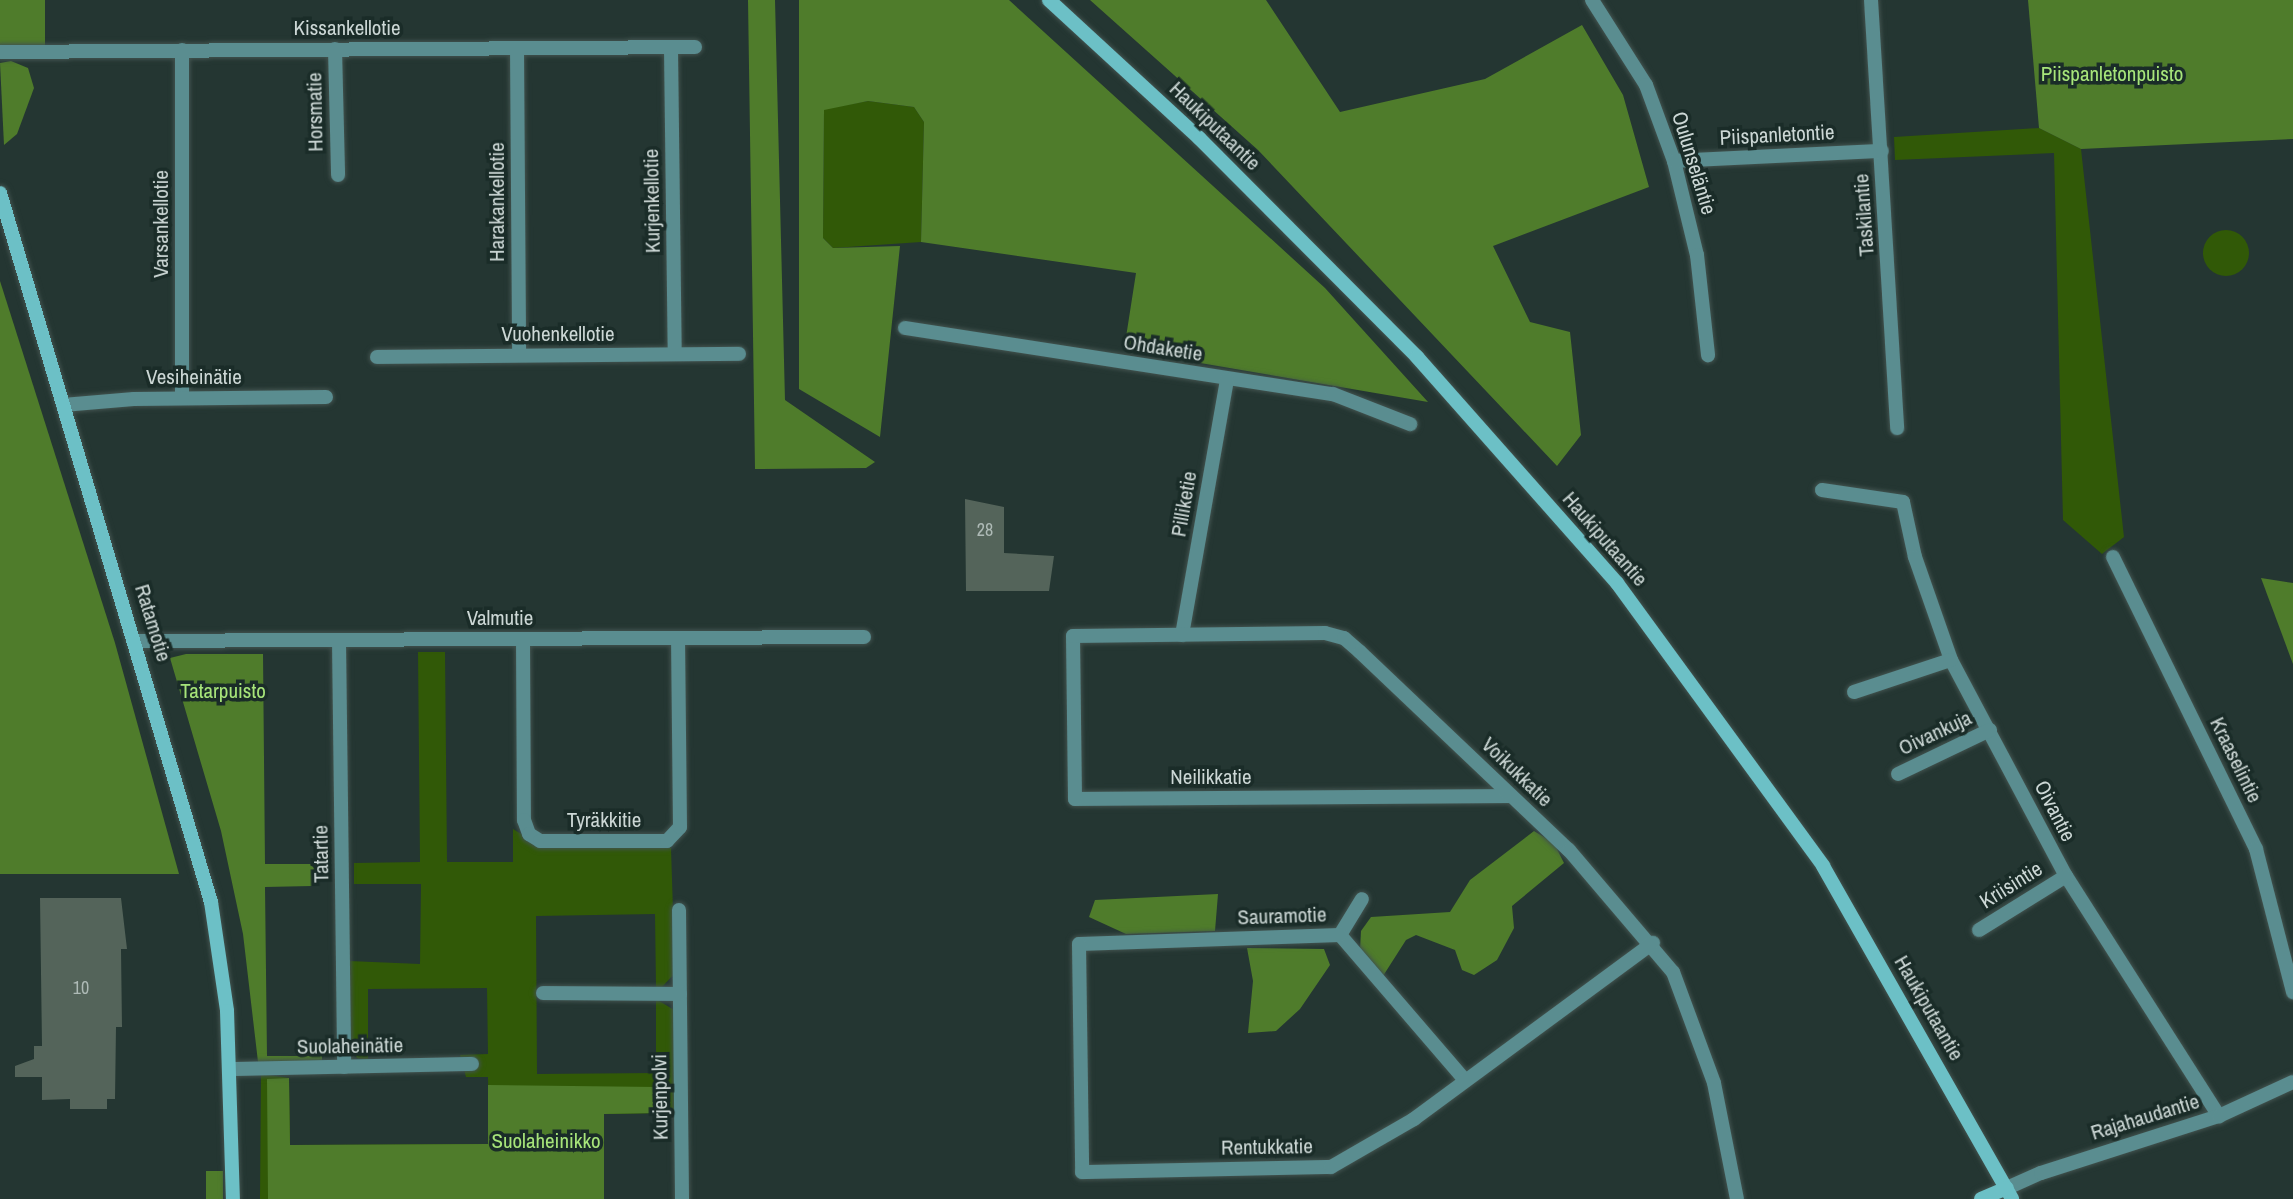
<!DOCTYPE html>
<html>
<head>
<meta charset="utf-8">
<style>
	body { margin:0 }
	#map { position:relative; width:2293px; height:1199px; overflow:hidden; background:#243632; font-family:"Archivo Narrow",sans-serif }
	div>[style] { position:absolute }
	.green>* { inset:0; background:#315907 }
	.round { border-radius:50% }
	.forest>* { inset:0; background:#4f7c2b; transform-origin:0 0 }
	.building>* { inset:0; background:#54645a }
	.roads { filter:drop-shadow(0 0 2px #42534f) drop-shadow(0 0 2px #42534f) }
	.street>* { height:14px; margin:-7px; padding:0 7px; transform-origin:7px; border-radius:7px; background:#5a8d90 }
	.secondary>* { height:14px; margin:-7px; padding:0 7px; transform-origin:7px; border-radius:7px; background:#6cc0c6 }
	span { translate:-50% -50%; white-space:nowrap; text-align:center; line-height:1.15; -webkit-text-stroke:7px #1a2c28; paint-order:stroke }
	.number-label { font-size:18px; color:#aebab6 }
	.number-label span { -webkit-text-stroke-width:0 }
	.street-label { font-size:21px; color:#ccd7d5 }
	.park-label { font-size:21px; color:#a7e57a }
</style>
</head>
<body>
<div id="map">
	<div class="green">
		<i style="clip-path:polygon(868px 101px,914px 107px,924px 122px,921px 242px,833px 248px,823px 238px,824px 109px)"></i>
		<i style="clip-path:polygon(2039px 128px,2081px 149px,2124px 537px,2102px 554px,2063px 520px,2054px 153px,1895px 160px,1894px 137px)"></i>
		<i class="round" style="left:2203px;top:230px;width:46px;height:46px"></i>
		<i style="clip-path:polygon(418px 652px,445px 652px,447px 862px,513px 862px,513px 829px,523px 835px,671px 848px,675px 973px,662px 987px,656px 987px,655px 914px,536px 916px,537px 1074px,656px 1073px,656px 999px,674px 1010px,676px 1113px,604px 1114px,604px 1199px,260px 1199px,261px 1074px,289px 1078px,290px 1145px,489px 1144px,488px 1077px,466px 1077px,460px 1055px,488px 1054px,487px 988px,368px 989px,368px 1061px,357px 1058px,349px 1045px,349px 961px,420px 964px,421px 884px,354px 884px,354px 863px,420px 862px)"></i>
	</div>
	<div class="forest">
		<i style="left:0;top:0;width:45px;height:45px"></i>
		<i style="clip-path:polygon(748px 0,775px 0,785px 400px,875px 462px,866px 468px,755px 469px)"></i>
		<i style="clip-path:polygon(799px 0,1009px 0,1325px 288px,1428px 402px,1124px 350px,1136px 273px,921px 242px,924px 122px,914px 107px,868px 101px,824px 110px,823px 238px,833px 248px,900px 246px,880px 437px,799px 389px)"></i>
		<i style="clip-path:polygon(1090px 0,1266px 0,1340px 112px,1485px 79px,1582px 25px,1623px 95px,1649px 187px,1493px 246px,1530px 322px,1570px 332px,1581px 435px,1557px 466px,1258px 150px)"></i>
		<i style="clip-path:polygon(2028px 0,2293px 0,2293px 139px,2081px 149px,2039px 128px)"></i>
		<i style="clip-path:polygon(11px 61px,28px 68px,34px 88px,17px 134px,4px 145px,0 63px)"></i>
		<i style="clip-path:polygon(0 281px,115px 643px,179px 874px,0 874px)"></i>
		<i style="clip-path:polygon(2261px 578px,2293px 583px,2293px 664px)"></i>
		<i style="clip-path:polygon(186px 654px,263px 654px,265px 864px,310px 864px,316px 870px,312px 886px,265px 887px,267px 1056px,322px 1056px,322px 1061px,258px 1062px,243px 934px,221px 831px,170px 658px)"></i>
		<i style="clip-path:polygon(1534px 831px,1554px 843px,1564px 863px,1512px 906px,1514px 928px,1497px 960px,1474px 975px,1462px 970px,1455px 950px,1416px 935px,1406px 940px,1383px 976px,1360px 950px,1361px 931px,1371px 917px,1450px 912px,1470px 880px)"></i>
		<i style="clip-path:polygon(1218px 894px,1215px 931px,1126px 934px,1089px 917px,1095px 900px)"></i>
		<i style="clip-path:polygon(1247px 948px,1324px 949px,1330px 965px,1300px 1009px,1276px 1031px,1248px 1033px,1253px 981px)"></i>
		<i style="clip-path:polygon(289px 1078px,290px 1145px,488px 1144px,488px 1085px,657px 1087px,657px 1113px,604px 1114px,604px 1199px,268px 1199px,267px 1079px)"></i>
		<i style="left:223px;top:1171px;width:28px;height:17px;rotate:90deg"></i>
	</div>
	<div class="building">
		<i style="clip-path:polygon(965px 499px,1004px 507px,1004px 553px,1054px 556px,1049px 591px,966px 591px)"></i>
		<i style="clip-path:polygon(40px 898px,121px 898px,127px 949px,121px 949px,122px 1027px,116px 1027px,115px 1099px,107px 1099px,107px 1109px,70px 1109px,70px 1099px,42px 1100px,42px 1077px,15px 1077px,15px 1066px,34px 1059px,34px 1046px,42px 1046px)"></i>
	</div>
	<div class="roads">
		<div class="street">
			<i style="left:1592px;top:0;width:101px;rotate:57.6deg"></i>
			<i style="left:1646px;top:85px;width:81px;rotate:69.8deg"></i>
			<i style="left:1674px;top:161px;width:97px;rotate:76.3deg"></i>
			<i style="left:1697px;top:255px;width:101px;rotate:83.7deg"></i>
			<i style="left:1871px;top:0;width:429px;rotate:86.5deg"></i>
			<i style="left:517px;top:48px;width:307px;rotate:89.6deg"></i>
			<i style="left:671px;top:48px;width:306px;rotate:89.3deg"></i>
			<i style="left:335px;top:49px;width:126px;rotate:88.6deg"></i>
			<i style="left:0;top:52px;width:695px;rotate:-0.41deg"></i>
			<i style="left:1674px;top:161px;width:208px;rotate:-2.8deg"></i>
			<i style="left:905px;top:328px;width:433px;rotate:8.8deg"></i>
			<i style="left:1333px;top:394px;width:83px;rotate:21.3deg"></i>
			<i style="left:377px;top:357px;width:362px;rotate:-0.5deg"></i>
			<i style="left:182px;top:398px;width:348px;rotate:-90deg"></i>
			<i style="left:63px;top:405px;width:71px;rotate:-4.8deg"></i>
			<i style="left:134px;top:399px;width:192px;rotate:-0.6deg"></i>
			<i style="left:1822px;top:490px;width:82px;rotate:8.4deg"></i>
			<i style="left:1903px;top:502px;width:56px;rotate:77.7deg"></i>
			<i style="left:1915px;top:557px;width:109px;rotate:70.7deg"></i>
			<i style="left:1951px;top:660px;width:245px;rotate:62deg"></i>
			<i style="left:2066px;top:876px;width:285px;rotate:57.5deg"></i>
			<i style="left:2113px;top:557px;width:325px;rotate:63.9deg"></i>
			<i style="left:2256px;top:849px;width:148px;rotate:75.5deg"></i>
			<i style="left:1182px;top:635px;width:259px;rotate:-80deg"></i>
			<i style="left:523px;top:639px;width:181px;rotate:89.7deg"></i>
			<i style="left:524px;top:820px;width:15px;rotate:70deg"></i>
			<i style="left:529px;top:834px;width:13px;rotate:32deg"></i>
			<i style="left:540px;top:841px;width:127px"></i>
			<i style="left:667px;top:841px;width:19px;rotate:-47deg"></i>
			<i style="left:680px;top:827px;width:189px;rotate:-90.6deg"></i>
			<i style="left:339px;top:640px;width:427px;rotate:89.3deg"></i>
			<i style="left:137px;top:641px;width:727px;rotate:-0.32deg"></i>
			<i style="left:1854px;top:692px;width:102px;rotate:-18.3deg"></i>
			<i style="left:1898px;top:774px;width:102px;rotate:-25.6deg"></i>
			<i style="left:1509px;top:796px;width:434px;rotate:179.6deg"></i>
			<i style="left:1075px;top:799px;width:163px;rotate:-90.7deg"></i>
			<i style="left:1073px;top:636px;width:252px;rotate:-0.7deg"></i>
			<i style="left:1325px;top:633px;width:20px;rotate:15deg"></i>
			<i style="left:1344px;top:638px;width:21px;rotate:41deg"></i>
			<i style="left:1360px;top:652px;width:288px;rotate:43.5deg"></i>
			<i style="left:1569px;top:850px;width:160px;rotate:49.6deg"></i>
			<i style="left:1673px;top:972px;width:118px;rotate:69.7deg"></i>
			<i style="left:1714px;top:1083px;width:118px;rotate:78.8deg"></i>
			<i style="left:679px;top:910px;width:289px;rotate:89.4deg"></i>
			<i style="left:1979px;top:930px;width:102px;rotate:-31.8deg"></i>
			<i style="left:1340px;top:935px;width:42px;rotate:-58.6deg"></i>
			<i style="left:543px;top:993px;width:137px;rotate:0.4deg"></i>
			<i style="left:230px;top:1069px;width:242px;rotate:-1.2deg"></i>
			<i style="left:1464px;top:1079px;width:190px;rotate:-130.7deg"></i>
			<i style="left:1340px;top:935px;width:261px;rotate:178deg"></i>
			<i style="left:1079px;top:944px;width:228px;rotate:89.2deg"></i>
			<i style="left:1082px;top:1172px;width:249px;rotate:-1.2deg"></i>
			<i style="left:1331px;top:1167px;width:96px;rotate:-30deg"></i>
			<i style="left:1414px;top:1119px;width:297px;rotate:-36.4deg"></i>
			<i style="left:2007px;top:1188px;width:37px;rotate:-24deg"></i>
			<i style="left:2041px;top:1173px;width:187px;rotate:-17.8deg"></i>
			<i style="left:2219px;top:1116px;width:81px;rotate:-24.7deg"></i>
		</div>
		<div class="secondary">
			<i style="left:1049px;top:0;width:204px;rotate:42.6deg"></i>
			<i style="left:1199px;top:138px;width:309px;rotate:45.1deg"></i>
			<i style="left:1417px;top:357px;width:302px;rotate:48.5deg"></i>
			<i style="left:1617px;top:583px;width:350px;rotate:53.9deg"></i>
			<i style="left:1823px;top:866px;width:383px;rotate:60.4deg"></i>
			<i style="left:0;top:193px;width:740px;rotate:73.43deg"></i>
			<i style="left:211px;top:902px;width:110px;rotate:81.6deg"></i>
			<i style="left:227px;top:1011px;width:188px;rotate:88.2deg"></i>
			<i style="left:1981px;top:1199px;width:28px;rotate:-23deg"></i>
		</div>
	</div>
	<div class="number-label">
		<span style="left:985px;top:530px">28</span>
		<span style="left:81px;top:988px">10</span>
	</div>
	<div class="street-label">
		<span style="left:347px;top:28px">Kissankellotie</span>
		<span style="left:315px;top:112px;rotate:-91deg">Horsmatie</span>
		<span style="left:1215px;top:126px;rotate:44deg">Haukiputaantie</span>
		<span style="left:1777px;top:135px;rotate:-3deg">Piispanletontie</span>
		<span style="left:1694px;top:163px;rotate:73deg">Oulunseläntie</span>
		<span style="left:652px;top:201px;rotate:-91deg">Kurjenkellotie</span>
		<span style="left:497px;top:202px;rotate:-90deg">Harakankellotie</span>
		<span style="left:1864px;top:215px;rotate:-94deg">Taskilantie</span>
		<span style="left:161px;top:224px;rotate:-90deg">Varsankellotie</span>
		<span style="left:558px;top:334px">Vuohenkellotie</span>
		<span style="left:1163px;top:348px;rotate:9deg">Ohdaketie</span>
		<span style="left:194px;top:377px">Vesiheinätie</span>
		<span style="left:1184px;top:504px;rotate:-80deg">Pilliketie</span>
		<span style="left:1605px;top:539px;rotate:49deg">Haukiputaantie</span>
		<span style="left:500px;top:618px">Valmutie</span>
		<span style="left:153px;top:623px;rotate:73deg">Ratamotie</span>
		<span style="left:1935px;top:733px;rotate:-25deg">Oivankuja</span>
		<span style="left:2236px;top:760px;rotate:64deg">Kraaselintie</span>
		<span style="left:1517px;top:772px;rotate:44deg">Voikukkatie</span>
		<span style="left:1211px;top:777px">Neilikkatie</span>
		<span style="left:2055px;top:811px;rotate:63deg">Oivantie</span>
		<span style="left:604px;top:820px">Tyräkkitie</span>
		<span style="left:321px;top:854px;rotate:-91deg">Tatartie</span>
		<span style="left:2011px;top:885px;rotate:-32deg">Kriisintie</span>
		<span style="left:1282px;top:916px;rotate:-2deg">Sauramotie</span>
		<span style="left:1929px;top:1008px;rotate:60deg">Haukiputaantie</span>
		<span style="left:350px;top:1046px;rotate:-1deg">Suolaheinätie</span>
		<span style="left:660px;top:1097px;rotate:-91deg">Kurjenpolvi</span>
		<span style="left:2145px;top:1117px;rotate:-17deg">Rajahaudantie</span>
		<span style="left:1267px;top:1147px;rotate:-1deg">Rentukkatie</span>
	</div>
	<div class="park-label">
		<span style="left:2112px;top:74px">Piispanletonpuisto</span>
		<span style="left:223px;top:691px">Tatarpuisto</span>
		<span style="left:546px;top:1141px">Suolaheinikko</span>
	</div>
</div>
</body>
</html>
